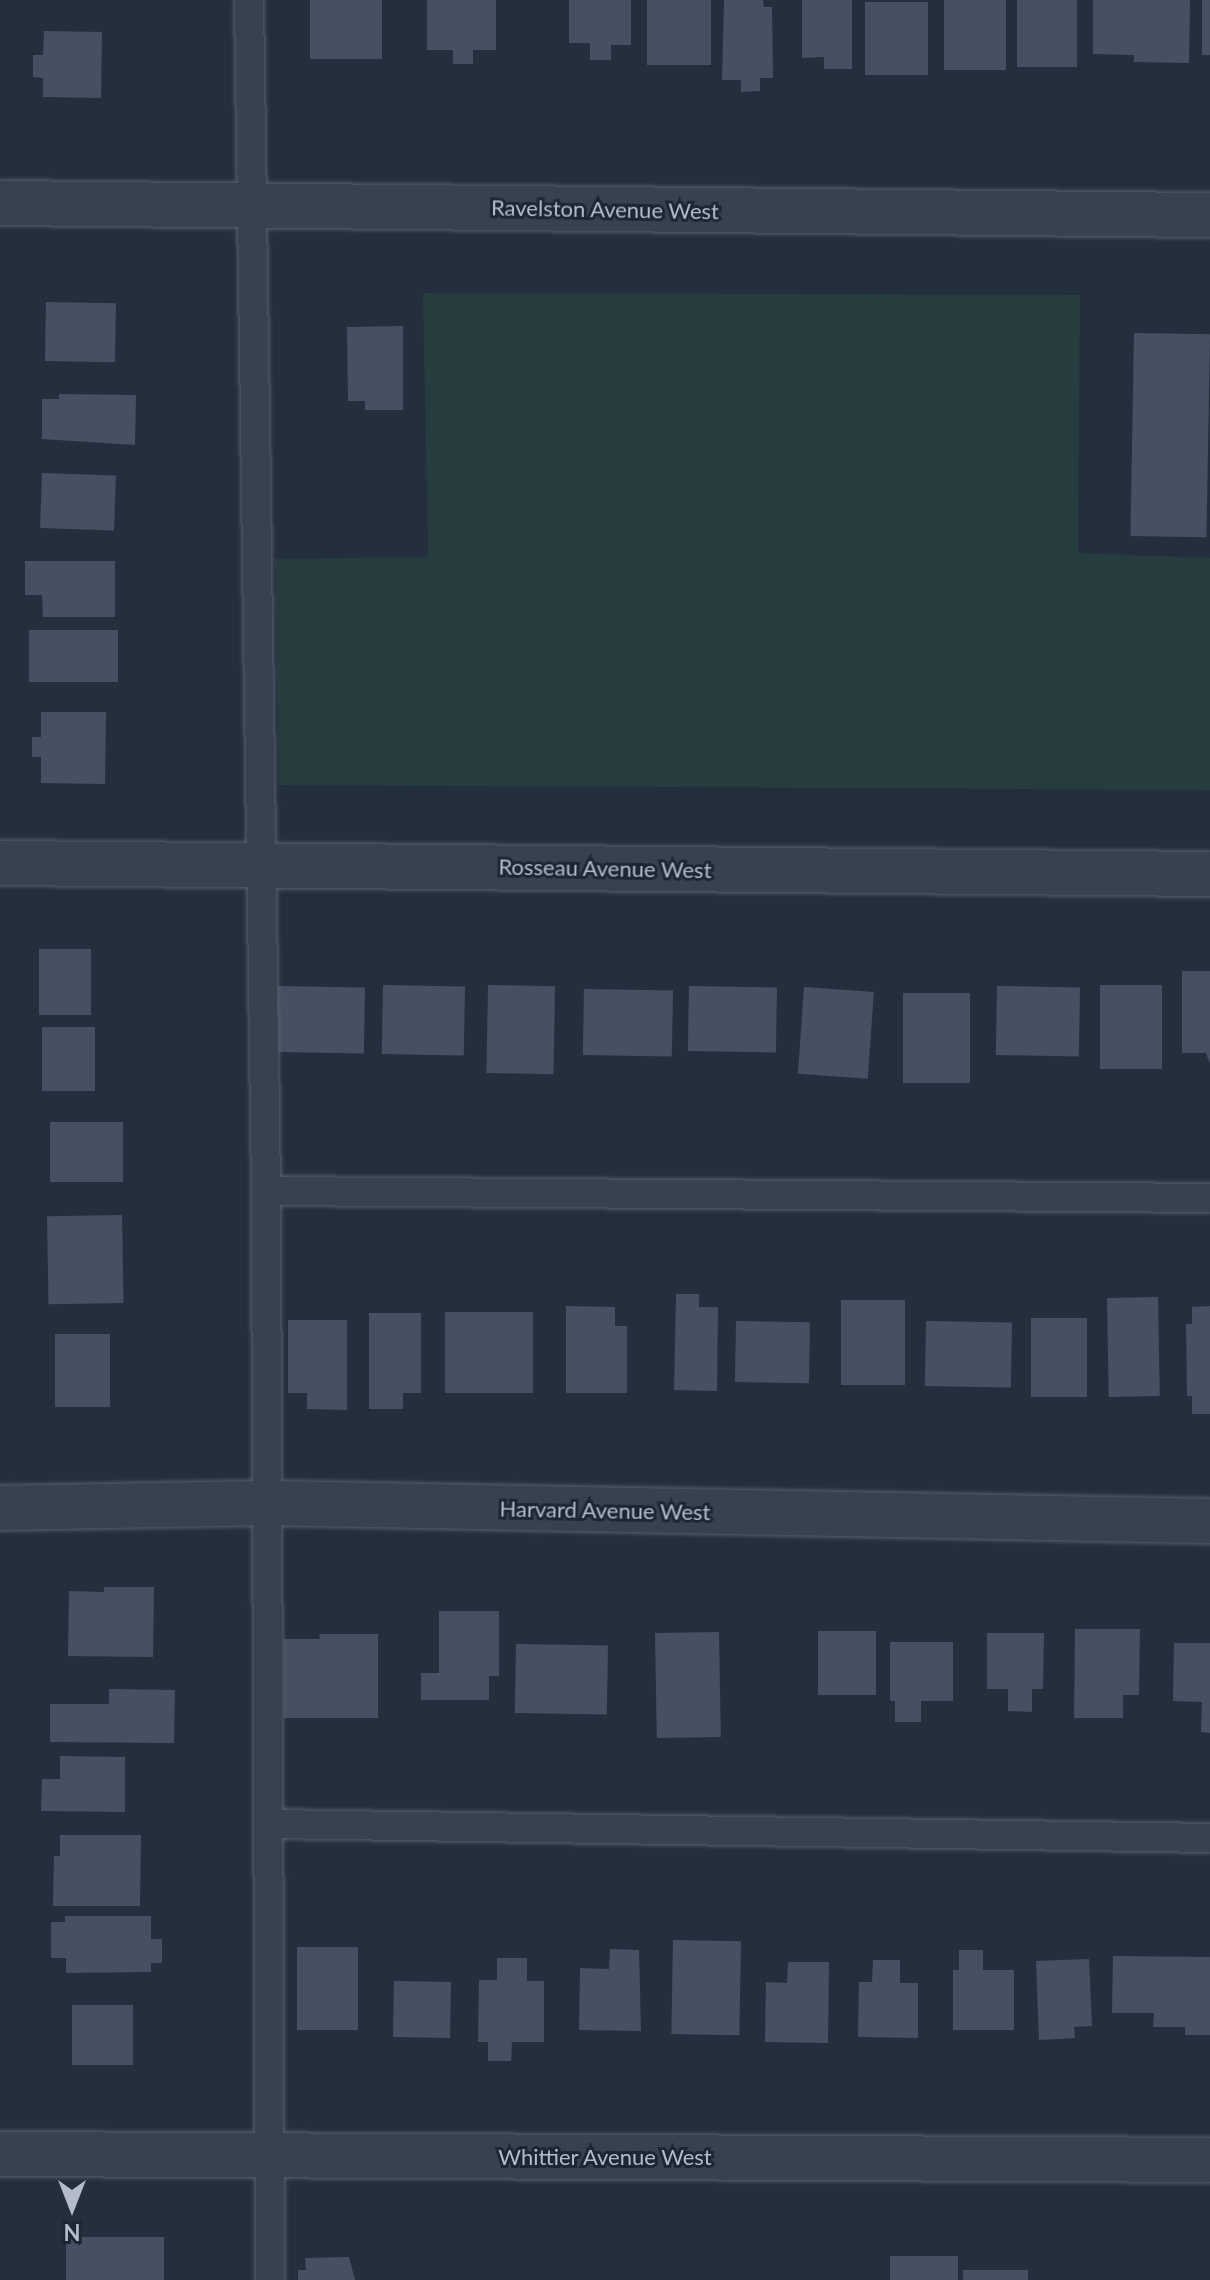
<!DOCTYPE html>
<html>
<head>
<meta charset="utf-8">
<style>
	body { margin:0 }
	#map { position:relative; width:1210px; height:2280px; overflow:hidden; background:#242f3e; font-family:Lato,sans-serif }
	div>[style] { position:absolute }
	.green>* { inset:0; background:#263c3f }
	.building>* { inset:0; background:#455162; transform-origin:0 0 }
	.roads { filter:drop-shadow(0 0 2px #565f6c) drop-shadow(0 0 2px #565f6c) }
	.lane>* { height:28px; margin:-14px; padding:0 14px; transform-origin:14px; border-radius:14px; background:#38414e }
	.street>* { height:44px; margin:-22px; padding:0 22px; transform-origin:22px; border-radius:22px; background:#38414e }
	span { translate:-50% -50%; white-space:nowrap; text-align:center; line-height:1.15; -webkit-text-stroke:6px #1d2633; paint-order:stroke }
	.street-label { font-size:22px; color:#b4bcc9 }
	.north { position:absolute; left:32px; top:2168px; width:80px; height:80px; -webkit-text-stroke:6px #1d2633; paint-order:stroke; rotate:180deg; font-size:22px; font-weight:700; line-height:32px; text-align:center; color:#b4bcc9 }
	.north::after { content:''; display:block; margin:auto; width:28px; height:36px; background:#b4bcc9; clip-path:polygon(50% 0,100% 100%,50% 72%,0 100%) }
</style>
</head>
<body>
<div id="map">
	<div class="green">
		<i style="clip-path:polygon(423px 293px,1080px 295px,1078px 553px,1210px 558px,1210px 790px,279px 785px,275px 559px,428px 557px)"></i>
	</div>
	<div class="building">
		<i style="left:310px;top:0;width:72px;height:59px"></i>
		<i style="clip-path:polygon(427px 0,496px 0,496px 50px,473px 50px,473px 64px,453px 64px,453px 50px,427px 50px)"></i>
		<i style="clip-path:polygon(569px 0,631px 0,631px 45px,611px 45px,611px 60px,590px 60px,590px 43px,569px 43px)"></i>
		<i style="left:647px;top:0;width:64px;height:65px"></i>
		<i style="clip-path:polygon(724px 0,763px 0,764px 7px,772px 7px,773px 78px,760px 78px,760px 91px,741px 92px,741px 80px,722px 80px)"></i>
		<i style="clip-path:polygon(802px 0,852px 0,852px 69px,824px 69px,824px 57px,802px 58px)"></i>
		<i style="left:944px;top:0;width:62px;height:70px"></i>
		<i style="left:1017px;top:0;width:60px;height:67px"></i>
		<i style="clip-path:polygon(1093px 0,1190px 0,1189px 63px,1134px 62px,1134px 55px,1093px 54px)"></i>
		<i style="left:1202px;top:0;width:8px;height:55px"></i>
		<i style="left:865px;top:2px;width:63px;height:73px"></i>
		<i style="clip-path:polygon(44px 31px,102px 32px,101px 98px,43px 97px,43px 78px,33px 77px,33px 55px,43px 55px)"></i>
		<i style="left:46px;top:302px;width:70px;height:59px;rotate:1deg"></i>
		<i style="clip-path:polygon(403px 326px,403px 410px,365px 410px,365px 401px,348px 401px,347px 327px)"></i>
		<i style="left:1134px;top:333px;width:76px;height:203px;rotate:1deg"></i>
		<i style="clip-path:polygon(59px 394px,136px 395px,135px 445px,42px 439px,42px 399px,59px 399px)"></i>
		<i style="left:42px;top:473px;width:74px;height:55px;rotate:2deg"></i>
		<i style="clip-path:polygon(25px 561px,115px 561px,115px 617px,43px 617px,42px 595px,25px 595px)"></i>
		<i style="left:29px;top:630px;width:89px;height:52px"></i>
		<i style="clip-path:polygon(41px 712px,106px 712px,105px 784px,41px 783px,41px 757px,32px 757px,32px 737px,41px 737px)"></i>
		<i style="left:39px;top:949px;width:52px;height:66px"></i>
		<i style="clip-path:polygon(1182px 971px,1210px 971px,1210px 1064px,1206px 1053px,1182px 1053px)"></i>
		<i style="left:383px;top:985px;width:82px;height:69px;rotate:1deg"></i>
		<i style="left:488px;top:985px;width:67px;height:88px;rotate:1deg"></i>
		<i style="left:1100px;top:985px;width:62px;height:84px"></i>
		<i style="left:278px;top:986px;width:87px;height:66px;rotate:1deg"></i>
		<i style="left:689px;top:986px;width:88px;height:65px;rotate:1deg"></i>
		<i style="left:997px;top:986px;width:83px;height:69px;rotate:1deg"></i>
		<i style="left:804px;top:987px;width:70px;height:87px;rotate:4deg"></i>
		<i style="left:584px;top:989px;width:89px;height:66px;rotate:1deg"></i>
		<i style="left:903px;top:993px;width:67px;height:90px"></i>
		<i style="left:42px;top:1027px;width:53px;height:64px"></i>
		<i style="left:50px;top:1122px;width:73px;height:60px"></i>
		<i style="left:122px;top:1215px;width:88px;height:75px;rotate:89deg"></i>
		<i style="clip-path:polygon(676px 1294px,699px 1294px,699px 1307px,718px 1307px,717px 1391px,674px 1390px)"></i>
		<i style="left:1158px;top:1297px;width:99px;height:51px;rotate:89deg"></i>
		<i style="left:841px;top:1300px;width:64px;height:85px"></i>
		<i style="clip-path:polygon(566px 1306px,615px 1307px,615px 1326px,627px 1326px,627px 1393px,566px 1393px)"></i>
		<i style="clip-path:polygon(1210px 1306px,1210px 1414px,1192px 1414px,1192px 1396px,1187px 1396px,1186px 1324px,1192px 1324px,1192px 1307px)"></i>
		<i style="left:445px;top:1312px;width:88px;height:81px"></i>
		<i style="clip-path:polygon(369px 1313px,421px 1313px,421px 1393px,403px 1393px,403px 1409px,369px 1409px)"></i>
		<i style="left:1031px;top:1318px;width:56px;height:79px"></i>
		<i style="clip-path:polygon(288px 1320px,347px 1320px,347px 1410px,307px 1409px,307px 1393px,288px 1393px)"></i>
		<i style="left:736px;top:1321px;width:74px;height:61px;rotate:1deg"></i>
		<i style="left:926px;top:1321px;width:86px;height:65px;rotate:1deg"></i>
		<i style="left:110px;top:1334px;width:73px;height:55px;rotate:90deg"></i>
		<i style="clip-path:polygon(104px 1587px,154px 1587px,153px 1657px,68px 1656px,69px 1591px,104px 1592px)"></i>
		<i style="clip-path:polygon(439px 1611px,499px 1611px,499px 1676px,489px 1676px,489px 1700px,421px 1700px,421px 1673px,439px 1673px)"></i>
		<i style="clip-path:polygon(1075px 1629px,1140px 1629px,1139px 1695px,1123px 1695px,1123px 1718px,1074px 1718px)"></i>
		<i style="left:818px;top:1631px;width:58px;height:64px"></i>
		<i style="left:719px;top:1632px;width:105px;height:64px;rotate:89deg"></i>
		<i style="clip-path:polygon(987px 1633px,1044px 1633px,1043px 1689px,1032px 1689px,1032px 1712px,1008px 1711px,1008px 1689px,987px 1689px)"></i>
		<i style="clip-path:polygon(319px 1634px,378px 1634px,378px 1718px,284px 1718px,284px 1639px,320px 1639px)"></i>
		<i style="clip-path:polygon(890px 1642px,953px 1642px,953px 1701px,921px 1701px,921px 1722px,895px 1722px,895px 1701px,890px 1701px)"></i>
		<i style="clip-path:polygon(1174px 1643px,1210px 1643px,1210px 1733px,1201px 1732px,1202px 1702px,1173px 1701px)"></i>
		<i style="left:516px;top:1644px;width:92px;height:69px;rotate:1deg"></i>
		<i style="clip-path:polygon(109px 1689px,175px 1690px,174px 1743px,50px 1742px,50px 1704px,109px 1704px)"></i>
		<i style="clip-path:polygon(60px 1756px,125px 1757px,125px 1812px,41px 1811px,42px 1779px,60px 1779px)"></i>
		<i style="clip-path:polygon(60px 1835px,141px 1835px,140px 1906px,53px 1906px,54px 1856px,60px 1856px)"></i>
		<i style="clip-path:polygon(65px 1916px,151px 1916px,151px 1939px,162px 1939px,162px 1963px,151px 1963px,151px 1972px,66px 1973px,66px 1958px,51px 1958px,51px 1922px,65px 1922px)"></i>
		<i style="left:673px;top:1940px;width:68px;height:94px;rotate:1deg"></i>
		<i style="left:297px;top:1947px;width:61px;height:83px"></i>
		<i style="clip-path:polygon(610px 1949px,639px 1950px,641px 2031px,579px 2030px,580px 1968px,609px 1969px)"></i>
		<i style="clip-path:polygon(959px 1950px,983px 1950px,983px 1970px,1014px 1970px,1014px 2030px,953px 2030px,953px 1970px,959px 1970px)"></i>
		<i style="clip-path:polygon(1113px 1956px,1210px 1957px,1210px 2035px,1185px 2035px,1185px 2027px,1153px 2027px,1154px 2013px,1112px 2013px)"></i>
		<i style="clip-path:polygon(497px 1958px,527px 1958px,527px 1981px,544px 1981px,544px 2042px,512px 2042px,511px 2061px,488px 2061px,488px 2042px,478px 2042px,479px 1980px,497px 1980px)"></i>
		<i style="clip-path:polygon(1089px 1959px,1092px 2026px,1074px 2027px,1075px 2038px,1039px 2040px,1036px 1961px)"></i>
		<i style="clip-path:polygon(873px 1960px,900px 1960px,900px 1983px,918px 1983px,918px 2038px,858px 2037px,859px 1982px,872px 1982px)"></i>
		<i style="clip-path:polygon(788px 1962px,829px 1962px,828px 2043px,765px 2042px,766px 1982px,787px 1983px)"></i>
		<i style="left:394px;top:1981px;width:57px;height:56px;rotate:1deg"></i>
		<i style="left:72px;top:2005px;width:61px;height:60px"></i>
		<i style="left:66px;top:2237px;width:98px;height:43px"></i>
		<i style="left:890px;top:2256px;width:68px;height:24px"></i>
		<i style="clip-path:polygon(349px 2257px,355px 2280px,298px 2280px,298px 2270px,306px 2270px,305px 2258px)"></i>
		<i style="left:1028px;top:2270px;width:10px;height:65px;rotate:90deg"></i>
	</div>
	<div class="roads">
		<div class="lane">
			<i style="left:249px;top:0;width:1191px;rotate:89.18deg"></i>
			<i style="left:266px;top:1191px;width:1089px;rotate:89.79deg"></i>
			<i style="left:266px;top:1191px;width:944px;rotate:0.42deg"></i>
			<i style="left:269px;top:1824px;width:941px;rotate:0.85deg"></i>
		</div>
		<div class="street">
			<i style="left:0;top:203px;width:1210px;rotate:0.57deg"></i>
			<i style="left:0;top:863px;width:1210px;rotate:0.52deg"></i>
			<i style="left:0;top:1508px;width:266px;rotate:-1.1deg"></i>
			<i style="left:266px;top:1503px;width:944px;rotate:1.09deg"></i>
			<i style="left:0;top:2154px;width:1210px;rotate:0.28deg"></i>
		</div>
	</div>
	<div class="street-label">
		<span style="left:605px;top:209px;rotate:1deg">Ravelston Avenue West</span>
		<span style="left:605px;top:868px;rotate:1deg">Rosseau Avenue West</span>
		<span style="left:605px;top:1510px;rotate:1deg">Harvard Avenue West</span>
		<span style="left:605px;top:2157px">Whittier Avenue West</span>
	</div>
	<div class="north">N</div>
</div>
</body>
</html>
